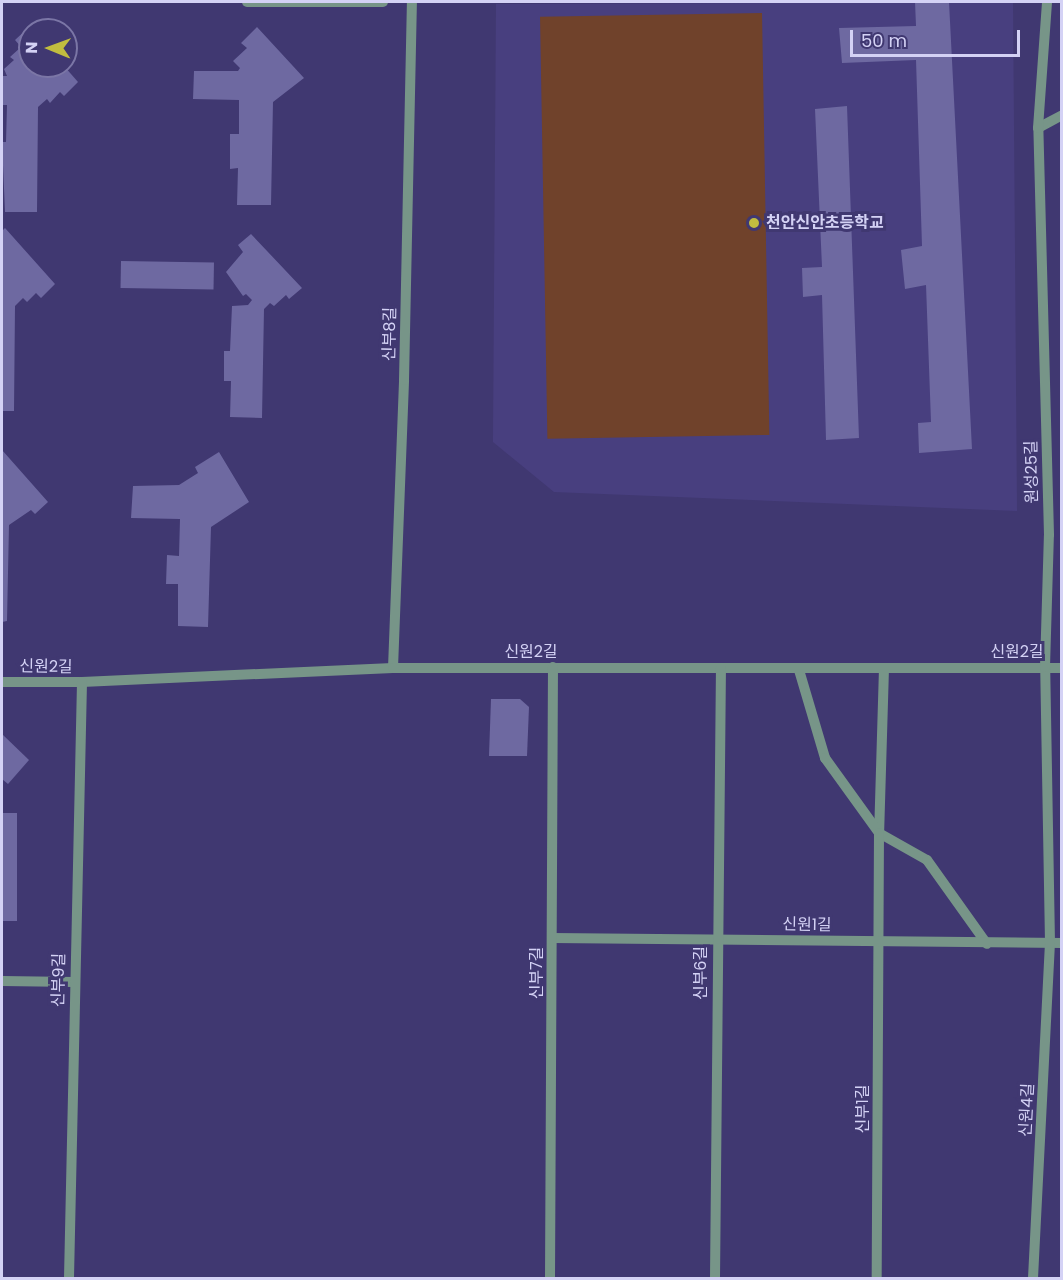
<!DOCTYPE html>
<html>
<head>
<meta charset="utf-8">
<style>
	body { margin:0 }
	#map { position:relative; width:1063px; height:1280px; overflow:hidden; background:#403871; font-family:Poppins,"Noto Sans KR",sans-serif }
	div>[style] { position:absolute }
	.built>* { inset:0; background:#483f7f }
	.green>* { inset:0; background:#70422b; transform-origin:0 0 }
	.building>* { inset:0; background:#6e69a1; transform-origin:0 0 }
	.minor>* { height:10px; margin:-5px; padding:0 5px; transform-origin:5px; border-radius:5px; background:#779588 }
	.dots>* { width:16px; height:16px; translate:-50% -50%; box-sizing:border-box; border:3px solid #403871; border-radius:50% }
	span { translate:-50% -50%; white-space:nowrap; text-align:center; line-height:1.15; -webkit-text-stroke:6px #403871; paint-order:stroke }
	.poi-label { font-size:16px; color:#d4d2f5; font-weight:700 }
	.left { translate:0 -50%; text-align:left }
	.street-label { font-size:16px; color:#d4d2f5 }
	.frame { position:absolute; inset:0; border:3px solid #d4d2f5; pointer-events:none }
	.north { position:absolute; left:18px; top:18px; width:60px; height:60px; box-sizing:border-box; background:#403871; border:2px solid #7b76a6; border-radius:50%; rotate:271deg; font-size:16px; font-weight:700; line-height:24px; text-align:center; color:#d4d2f5 }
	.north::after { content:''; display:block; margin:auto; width:21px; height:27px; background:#c1bd3f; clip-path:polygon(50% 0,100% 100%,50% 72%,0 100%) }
	.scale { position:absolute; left:850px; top:30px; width:170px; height:27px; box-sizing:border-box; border:3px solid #d4d2f5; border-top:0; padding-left:8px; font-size:18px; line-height:21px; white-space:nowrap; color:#d4d2f5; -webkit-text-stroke:4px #403871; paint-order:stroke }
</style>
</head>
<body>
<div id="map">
	<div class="built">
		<i style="clip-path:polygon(1013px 2px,1017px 511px,554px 492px,493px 442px,496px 4px)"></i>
	</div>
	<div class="green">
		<i style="left:762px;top:13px;width:422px;height:222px;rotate:89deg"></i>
	</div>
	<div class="building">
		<i style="clip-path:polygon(915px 2px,949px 2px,972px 449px,919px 453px,918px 423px,931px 422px,926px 285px,905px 289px,901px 250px,922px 246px,916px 60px,842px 63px,839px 28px,916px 26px)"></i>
		<i style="clip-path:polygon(29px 27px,30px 66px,64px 66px,78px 82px,64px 96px,60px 92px,50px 103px,47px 99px,38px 107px,37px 212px,5px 212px,2px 142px,6px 142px,7px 105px,2px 105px,2px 76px,7px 76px,4px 69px,14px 60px,10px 57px,21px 47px,15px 40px)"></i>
		<i style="clip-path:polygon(257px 27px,304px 78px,273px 102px,271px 205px,237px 205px,238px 168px,230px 169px,230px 134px,239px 134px,239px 100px,193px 99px,194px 71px,238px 71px,240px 68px,233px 61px,247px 48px,241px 43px)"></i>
		<i style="clip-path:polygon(847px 106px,859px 438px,826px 440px,822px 295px,803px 297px,802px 268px,822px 267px,815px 109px)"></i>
		<i style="clip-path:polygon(5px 228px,55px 284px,41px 298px,36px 293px,27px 302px,23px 298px,15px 306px,14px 411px,2px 411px,2px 231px)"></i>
		<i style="clip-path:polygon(251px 234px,302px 288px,289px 299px,286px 295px,274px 306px,270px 303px,264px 309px,262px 418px,230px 417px,231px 381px,224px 381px,224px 351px,230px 351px,232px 306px,248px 305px,252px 300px,246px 294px,243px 296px,226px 272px,243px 252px,238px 245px)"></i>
		<i style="left:121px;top:261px;width:93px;height:27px;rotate:1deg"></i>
		<i style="clip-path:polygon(2px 450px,48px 502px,35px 514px,31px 510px,9px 525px,7px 621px,2px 622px)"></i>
		<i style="clip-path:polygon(219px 452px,249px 502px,211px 527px,208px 627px,178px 626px,178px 584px,166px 584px,167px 555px,179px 556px,180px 519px,131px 518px,133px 486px,179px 485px,198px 473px,195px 467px)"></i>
		<i style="clip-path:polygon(491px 699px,520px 699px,529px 707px,527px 756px,489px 756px)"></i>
		<i style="clip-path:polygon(2px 734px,29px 760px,8px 784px,2px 779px)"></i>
		<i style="left:2px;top:813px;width:15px;height:108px"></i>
	</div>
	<div class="minor">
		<i style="left:247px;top:2px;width:136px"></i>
		<i style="left:1038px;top:128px;width:27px;rotate:-28deg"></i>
		<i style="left:393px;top:668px;width:288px;rotate:-87.8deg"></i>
		<i style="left:404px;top:380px;width:378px;rotate:-88.8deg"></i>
		<i style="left:884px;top:668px;width:165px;rotate:91.7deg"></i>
		<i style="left:879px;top:833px;width:55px;rotate:29.4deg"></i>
		<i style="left:927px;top:860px;width:103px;rotate:54.5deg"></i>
		<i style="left:799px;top:670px;width:92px;rotate:73.5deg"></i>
		<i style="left:825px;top:758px;width:92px;rotate:54.2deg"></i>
		<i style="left:879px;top:833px;width:445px;rotate:90.3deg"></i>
		<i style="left:2px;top:682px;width:80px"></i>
		<i style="left:82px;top:682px;width:311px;rotate:-2.6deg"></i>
		<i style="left:393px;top:668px;width:669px"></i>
		<i style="left:552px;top:938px;width:510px;rotate:0.56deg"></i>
		<i style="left:2px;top:981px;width:72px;rotate:0.8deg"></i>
		<i style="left:69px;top:1278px;width:596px;rotate:-88.75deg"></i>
		<i style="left:550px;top:1278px;width:611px;rotate:-89.72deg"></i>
		<i style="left:715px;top:1278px;width:610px;rotate:-89.44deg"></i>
		<i style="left:1033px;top:1278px;width:335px;rotate:-87.1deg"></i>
		<i style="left:1050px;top:943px;width:276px;rotate:-91deg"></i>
		<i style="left:1045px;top:667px;width:132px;rotate:-88.3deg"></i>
		<i style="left:1049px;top:535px;width:407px;rotate:-91.5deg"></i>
		<i style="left:1038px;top:128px;width:126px;rotate:-85.9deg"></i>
	</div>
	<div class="dots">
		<i style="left:754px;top:223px;background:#c1bd3f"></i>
	</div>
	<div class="poi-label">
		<span class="left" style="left:766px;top:223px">천안신안초등학교</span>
	</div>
	<div class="street-label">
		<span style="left:390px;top:334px;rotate:-89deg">신부8길</span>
		<span style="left:1032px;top:472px;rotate:-91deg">원성25길</span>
		<span style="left:531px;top:652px">신원2길</span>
		<span style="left:1017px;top:652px">신원2길</span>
		<span style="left:46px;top:667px;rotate:1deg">신원2길</span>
		<span style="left:807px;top:925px;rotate:1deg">신원1길</span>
		<span style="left:537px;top:973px;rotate:-90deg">신부7길</span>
		<span style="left:701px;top:973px;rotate:-90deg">신부6길</span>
		<span style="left:59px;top:980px;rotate:-89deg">신부9길</span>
		<span style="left:863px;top:1109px;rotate:-90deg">신부1길</span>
		<span style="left:1027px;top:1110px;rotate:-87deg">신원4길</span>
	</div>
	<div class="frame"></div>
	<div class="north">N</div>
	<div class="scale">50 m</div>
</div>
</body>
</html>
